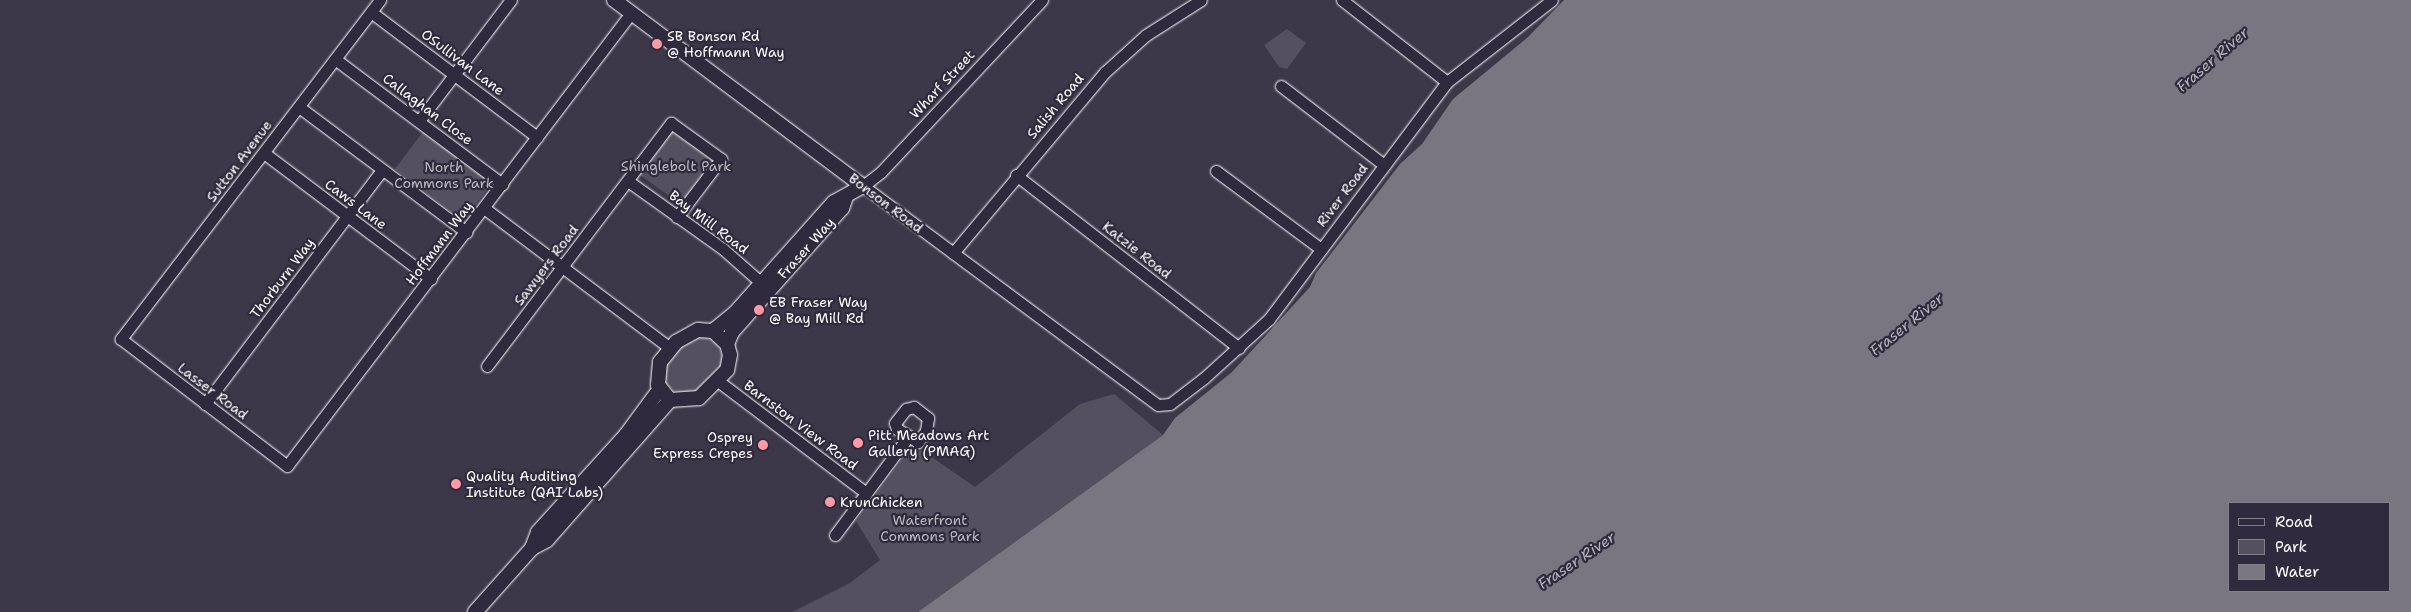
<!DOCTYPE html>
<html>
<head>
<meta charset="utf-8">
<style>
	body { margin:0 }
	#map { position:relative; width:2411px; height:612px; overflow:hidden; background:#3c3749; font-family:"Shantell Sans",sans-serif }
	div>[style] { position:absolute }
	.green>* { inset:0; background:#555060; transform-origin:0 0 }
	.water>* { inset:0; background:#797682 }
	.roads { filter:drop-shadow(0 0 1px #fff) drop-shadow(0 0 1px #fff) }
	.minor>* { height:11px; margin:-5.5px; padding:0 5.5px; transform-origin:5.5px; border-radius:5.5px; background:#2f2a3d }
	.tertiary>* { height:14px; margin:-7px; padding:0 7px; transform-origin:7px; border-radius:7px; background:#2f2a3d }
	.dots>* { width:14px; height:14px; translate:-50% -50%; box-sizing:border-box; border:2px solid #2f2a3d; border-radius:50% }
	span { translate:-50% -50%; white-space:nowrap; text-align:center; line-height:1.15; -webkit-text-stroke:4.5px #2f2a3d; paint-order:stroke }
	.poi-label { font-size:14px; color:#fff }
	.left { translate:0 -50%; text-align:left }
	.right { translate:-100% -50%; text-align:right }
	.street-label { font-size:14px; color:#fff }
	.park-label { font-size:14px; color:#bbb9bf }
	.water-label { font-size:15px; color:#b5b4ba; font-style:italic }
	.legend { position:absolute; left:2228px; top:502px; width:162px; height:90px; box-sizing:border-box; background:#2f2a3d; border:1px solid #827f8b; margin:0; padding:6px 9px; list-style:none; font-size:15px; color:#fff }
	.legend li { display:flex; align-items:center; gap:10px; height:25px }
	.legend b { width:25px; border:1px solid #827f8b }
</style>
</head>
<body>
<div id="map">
	<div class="green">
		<i style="clip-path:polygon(1287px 29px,1306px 43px,1287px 69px,1279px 67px,1264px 45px)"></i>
		<i style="left:425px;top:129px;width:86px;height:50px;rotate:37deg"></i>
		<i style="left:672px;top:129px;width:52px;height:56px;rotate:36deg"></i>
		<i style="clip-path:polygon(694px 336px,706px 337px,717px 344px,725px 362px,701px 391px,678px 394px,665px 382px,664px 366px,679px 346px)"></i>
		<i style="clip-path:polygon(1114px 394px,1163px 435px,918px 612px,792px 612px,850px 583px,880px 560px,856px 521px,908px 451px,923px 451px,975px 487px,1080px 404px)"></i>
	</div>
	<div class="water">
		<i style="clip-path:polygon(evenodd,1564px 0,2411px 0,2411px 612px,918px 612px,1163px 435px,1175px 418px,1232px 372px,1310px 287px,1316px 273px,1400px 164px,1422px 144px,1453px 99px,1528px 37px,1564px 0,2230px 503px,2390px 503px,2390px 591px,2230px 591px,2230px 503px)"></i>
	</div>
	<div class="roads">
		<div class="minor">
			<i style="left:380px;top:0;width:427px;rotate:127.4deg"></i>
			<i style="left:121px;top:339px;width:209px;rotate:37.4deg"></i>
			<i style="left:287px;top:466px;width:569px;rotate:-52.79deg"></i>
			<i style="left:1042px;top:0;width:236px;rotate:133.1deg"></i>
			<i style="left:881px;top:172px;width:23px;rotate:142deg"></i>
			<i style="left:863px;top:186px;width:367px;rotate:36.6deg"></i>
			<i style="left:1158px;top:405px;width:12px;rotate:-5deg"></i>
			<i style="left:1170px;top:404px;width:43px;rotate:-37.4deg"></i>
			<i style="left:1204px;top:378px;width:88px;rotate:-42.2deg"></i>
			<i style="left:1269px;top:319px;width:296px;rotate:-53.1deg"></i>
			<i style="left:1447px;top:82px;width:133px;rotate:-38deg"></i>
			<i style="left:1342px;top:0;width:133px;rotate:38deg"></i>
			<i style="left:371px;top:12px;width:208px;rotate:37deg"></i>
			<i style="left:335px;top:59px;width:209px;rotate:36.8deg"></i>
			<i style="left:1281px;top:86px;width:130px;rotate:37.5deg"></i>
			<i style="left:299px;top:107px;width:209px;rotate:36.8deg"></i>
			<i style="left:419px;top:121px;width:152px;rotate:-52.8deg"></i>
			<i style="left:264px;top:153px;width:209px;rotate:37deg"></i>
			<i style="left:1216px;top:171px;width:131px;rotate:36.6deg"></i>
			<i style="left:1016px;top:175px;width:282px;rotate:37.8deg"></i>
			<i style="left:628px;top:181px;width:117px;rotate:35.6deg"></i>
			<i style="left:723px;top:249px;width:59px;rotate:41.6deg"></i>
			<i style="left:484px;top:208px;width:233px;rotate:37deg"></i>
			<i style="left:953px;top:253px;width:236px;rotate:-50deg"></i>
			<i style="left:1105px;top:72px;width:55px;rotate:-42.1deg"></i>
			<i style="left:1146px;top:35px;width:65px;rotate:-32.5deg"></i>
			<i style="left:487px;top:366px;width:305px;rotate:-52.9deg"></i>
			<i style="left:671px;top:123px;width:62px;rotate:35.8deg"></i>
			<i style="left:721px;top:159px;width:73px;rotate:127.2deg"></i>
			<i style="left:718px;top:381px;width:186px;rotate:37.1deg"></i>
			<i style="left:205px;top:404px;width:293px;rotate:-52.9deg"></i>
			<i style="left:914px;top:407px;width:18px;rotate:38deg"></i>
			<i style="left:928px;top:418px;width:13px;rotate:99deg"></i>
			<i style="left:926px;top:431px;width:14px;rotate:126deg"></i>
			<i style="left:918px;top:442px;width:25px;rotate:-148deg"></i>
			<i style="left:897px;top:429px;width:6px;rotate:-108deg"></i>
			<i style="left:895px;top:423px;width:18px;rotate:-52deg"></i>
			<i style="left:906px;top:409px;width:8px;rotate:-14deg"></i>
			<i style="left:835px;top:535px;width:122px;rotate:-53.3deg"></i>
		</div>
		<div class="tertiary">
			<i style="left:614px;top:0;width:311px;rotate:36.8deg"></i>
			<i style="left:863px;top:186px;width:33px;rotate:151deg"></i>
			<i style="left:834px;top:202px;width:149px;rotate:131.7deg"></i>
			<i style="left:735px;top:313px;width:28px;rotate:141deg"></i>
			<i style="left:698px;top:330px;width:15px;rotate:4deg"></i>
			<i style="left:713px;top:331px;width:19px;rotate:43deg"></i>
			<i style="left:727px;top:344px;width:11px;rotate:75deg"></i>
			<i style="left:730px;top:355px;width:15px;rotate:101deg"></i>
			<i style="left:727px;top:370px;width:40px;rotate:135deg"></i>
			<i style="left:699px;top:398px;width:29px;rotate:176deg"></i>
			<i style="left:670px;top:400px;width:19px;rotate:-129deg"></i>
			<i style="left:658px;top:385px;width:23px;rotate:-85deg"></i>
			<i style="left:660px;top:362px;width:26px;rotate:-51deg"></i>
			<i style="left:676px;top:342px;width:25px;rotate:-29deg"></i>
			<i style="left:727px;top:344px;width:13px;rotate:-67deg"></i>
			<i style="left:732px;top:332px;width:166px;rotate:-48.4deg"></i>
			<i style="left:842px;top:208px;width:12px;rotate:-70deg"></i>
			<i style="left:532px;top:548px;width:17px;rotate:-28deg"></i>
			<i style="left:547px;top:540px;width:186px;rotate:-48.7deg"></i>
			<i style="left:475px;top:612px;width:86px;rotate:-48.3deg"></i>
			<i style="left:532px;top:548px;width:17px;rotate:-69deg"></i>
			<i style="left:538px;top:532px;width:131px;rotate:-47.8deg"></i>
			<i style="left:626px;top:435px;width:56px;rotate:-53.7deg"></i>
		</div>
	</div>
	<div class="dots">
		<i style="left:657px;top:44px;background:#ff9aa2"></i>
		<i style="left:759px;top:310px;background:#ff9aa2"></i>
		<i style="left:858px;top:443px;background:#ff9aa2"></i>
		<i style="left:763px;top:445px;background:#ff9aa2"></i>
		<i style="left:456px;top:484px;background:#ff9aa2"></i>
		<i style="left:830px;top:502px;background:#ff9aa2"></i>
	</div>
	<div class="poi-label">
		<span class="left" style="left:667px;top:44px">SB Bonson Rd<br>@ Hoffmann Way</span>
		<span class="left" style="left:769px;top:310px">EB Fraser Way<br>@ Bay Mill Rd</span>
		<span class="left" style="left:868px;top:443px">Pitt Meadows Art<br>Gallery (PMAG)</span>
		<span class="right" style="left:753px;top:445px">Osprey<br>Express Crepes</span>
		<span class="left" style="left:466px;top:484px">Quality Auditing<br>Institute (QAI Labs)</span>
		<span class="left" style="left:840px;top:502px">KrunChicken</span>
	</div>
	<div class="street-label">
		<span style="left:463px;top:62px;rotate:37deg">OSullivan Lane</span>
		<span style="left:942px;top:84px;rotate:-47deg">Wharf Street</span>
		<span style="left:1055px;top:106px;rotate:-50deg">Salish Road</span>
		<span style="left:428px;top:109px;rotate:37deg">Callaghan Close</span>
		<span style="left:239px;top:161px;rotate:-53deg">Sutton Avenue</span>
		<span style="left:1342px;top:195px;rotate:-53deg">River Road</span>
		<span style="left:886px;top:203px;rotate:37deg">Bonson Road</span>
		<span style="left:356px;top:204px;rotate:37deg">Caws Lane</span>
		<span style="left:709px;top:222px;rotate:37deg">Bay Mill Road</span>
		<span style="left:439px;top:243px;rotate:-53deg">Hoffmann Way</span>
		<span style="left:806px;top:248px;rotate:-48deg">Fraser Way</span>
		<span style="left:1137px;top:250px;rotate:38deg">Katzie Road</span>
		<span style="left:546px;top:265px;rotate:-53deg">Sawyers Road</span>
		<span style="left:282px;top:278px;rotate:-53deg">Thorburn Way</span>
		<span style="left:213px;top:391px;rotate:37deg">Lasser Road</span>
		<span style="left:801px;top:425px;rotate:37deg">Barnston View Road</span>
	</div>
	<div class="park-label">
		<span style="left:676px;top:166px">Shinglebolt Park</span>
		<span style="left:444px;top:175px">North<br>Commons Park</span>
		<span style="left:930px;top:528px">Waterfront<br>Commons Park</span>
	</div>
	<div class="water-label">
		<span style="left:2213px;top:60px;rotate:-41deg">Fraser River</span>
		<span style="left:1907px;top:325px;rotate:-39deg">Fraser River</span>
		<span style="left:1577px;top:561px;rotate:-34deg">Fraser River</span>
	</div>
	<ul class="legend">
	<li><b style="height:6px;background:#2f2a3d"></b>Road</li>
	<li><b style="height:14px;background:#555060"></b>Park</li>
	<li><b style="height:14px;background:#797682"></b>Water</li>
	</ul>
</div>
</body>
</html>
